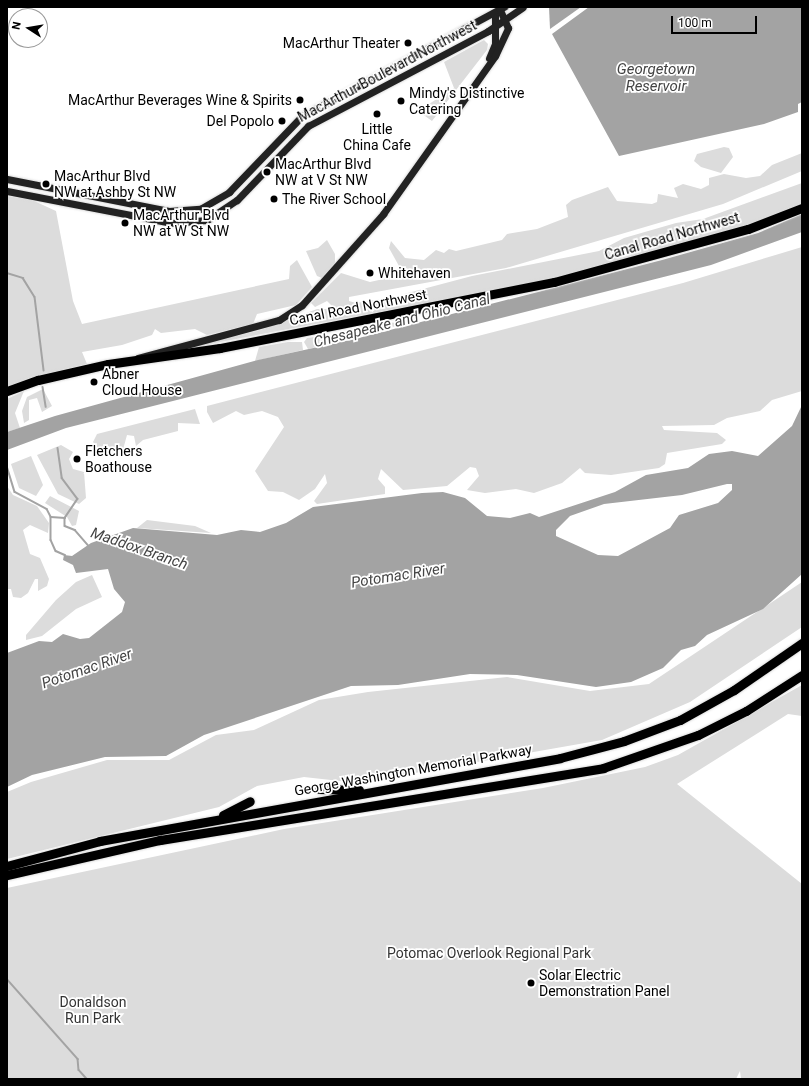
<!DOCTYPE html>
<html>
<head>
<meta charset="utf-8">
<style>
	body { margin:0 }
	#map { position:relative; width:809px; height:1086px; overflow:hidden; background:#fff; font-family:Roboto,sans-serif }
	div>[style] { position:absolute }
	.green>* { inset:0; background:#dcdcdc }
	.water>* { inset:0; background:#a3a3a3 }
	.stream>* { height:1.5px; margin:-0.75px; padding:0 0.75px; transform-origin:0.75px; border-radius:0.75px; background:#a3a3a3 }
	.roads { filter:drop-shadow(0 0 1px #dbdbdb) drop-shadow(0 0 1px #dbdbdb) }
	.secondary>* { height:7px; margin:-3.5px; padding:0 3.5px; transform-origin:3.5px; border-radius:3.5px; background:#222 }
	.highway>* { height:9px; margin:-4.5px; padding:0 4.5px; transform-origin:4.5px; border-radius:4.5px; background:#000 }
	.dots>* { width:11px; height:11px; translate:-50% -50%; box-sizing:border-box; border:2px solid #fff; border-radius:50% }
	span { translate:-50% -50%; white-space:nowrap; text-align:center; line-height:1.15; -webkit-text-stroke:3.5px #fff; paint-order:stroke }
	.poi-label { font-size:14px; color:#000 }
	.right { translate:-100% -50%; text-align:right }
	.left { translate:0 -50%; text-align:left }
	.street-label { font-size:14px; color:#000 }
	.park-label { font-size:14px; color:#333 }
	.water-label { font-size:15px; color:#444; font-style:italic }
	.frame { position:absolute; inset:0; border:8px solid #000; pointer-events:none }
	.north { position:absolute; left:8px; top:8px; width:40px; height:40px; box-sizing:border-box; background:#fff; border:1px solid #999; border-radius:50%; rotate:282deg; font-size:11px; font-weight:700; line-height:16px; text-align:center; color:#000 }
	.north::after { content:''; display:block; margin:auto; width:14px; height:18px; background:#000; clip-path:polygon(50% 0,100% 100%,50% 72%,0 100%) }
	.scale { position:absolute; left:671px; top:16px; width:86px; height:18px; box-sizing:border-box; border:2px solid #000; border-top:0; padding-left:5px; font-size:12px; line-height:14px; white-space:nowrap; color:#000; -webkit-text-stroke:3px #fff; paint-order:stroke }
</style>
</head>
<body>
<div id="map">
	<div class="green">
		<i style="clip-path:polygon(484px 40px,488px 44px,487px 50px,432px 121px,418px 111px,454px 88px,444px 62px)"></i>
		<i style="clip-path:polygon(724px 147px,729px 148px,733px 157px,721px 173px,701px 167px,694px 161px,697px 154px)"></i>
		<i style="clip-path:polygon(802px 153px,802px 171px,723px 204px,506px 268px,349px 297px,349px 301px,356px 303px,389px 298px,472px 276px,599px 251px,624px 238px,676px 223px,703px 219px,802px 183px,802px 204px,742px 228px,549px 280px,167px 352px,261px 330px,317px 309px,335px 309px,327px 301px,315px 307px,311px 303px,341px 273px,370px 282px,397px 276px,399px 266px,389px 248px,391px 241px,405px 258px,424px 260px,436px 250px,444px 253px,449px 249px,456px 251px,502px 240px,507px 234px,537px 229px,568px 217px,566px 205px,572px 200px,608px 187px,617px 201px,652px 204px,657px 202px,658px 194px,678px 198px,674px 188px,683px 184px,701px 189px,709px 185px,709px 178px,724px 174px,746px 178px,760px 176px,772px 165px)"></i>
		<i style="clip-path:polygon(7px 196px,32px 200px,56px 211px,73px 301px,82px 324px,289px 279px,290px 266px,297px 260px,312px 287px,296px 305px,257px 314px,253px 324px,248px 325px,207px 335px,195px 329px,161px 333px,155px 329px,152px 335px,122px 345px,82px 352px,87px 364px,33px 377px,7px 387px)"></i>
		<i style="clip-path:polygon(327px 240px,335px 254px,335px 263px,322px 278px,317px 276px,306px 251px,318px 248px)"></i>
		<i style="clip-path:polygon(802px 247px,802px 391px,772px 400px,760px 411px,727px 418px,714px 425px,662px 426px,664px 430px,717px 433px,726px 440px,722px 444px,667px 453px,665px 464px,659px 468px,611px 475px,585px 473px,580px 468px,562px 483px,534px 493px,516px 489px,485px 493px,467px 490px,479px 476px,476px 468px,470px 467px,447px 486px,403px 490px,381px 469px,378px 479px,385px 487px,385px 494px,317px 504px,314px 501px,327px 483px,325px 474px,315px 489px,299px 500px,283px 492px,268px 491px,255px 471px,284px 427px,278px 417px,262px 411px,244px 415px,236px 411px,213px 423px,207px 412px,207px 406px,683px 283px)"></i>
		<i style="clip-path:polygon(415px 317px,417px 321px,348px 338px,346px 332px,356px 328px,375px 328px,380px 322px,401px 323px)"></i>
		<i style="clip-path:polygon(327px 335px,345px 341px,308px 349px,304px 342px,307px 338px)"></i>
		<i style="clip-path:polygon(288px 342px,302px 342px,303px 350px,255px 361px,259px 347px)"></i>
		<i style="clip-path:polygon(43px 389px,52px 406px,42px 412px,37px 398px,29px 400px,29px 420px,24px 423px,22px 411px,27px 397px)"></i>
		<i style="clip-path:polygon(24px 391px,15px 413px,20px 428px,7px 432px,7px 399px)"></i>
		<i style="clip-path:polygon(195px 409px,200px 424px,178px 423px,178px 431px,143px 440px,136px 446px,134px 436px,127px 435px,121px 457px,98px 448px,93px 442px,97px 434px)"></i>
		<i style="clip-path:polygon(61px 445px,73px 452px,69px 459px,73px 469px,84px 472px,86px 498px,79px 504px,58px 494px,37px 455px)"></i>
		<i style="clip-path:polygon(31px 456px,43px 485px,36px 496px,19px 488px,11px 464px)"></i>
		<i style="clip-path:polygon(7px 486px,13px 495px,37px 506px,49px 523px,48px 533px,30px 525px,23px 530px,30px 554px,40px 558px,49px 579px,47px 586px,38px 591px,38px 579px,35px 579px,28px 593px,21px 598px,13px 597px,11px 589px,7px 589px)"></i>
		<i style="clip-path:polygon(50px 496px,79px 511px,76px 525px,72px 526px,67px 517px,45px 503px)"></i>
		<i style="clip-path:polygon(147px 520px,195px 526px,211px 533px,137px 528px)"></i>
		<i style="clip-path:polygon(92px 575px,102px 597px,76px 609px,42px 636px,26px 640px,26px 635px,56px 600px,76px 582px)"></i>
		<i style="clip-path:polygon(802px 582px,802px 627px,690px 702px,602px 740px,358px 783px,304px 777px,257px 786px,219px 807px,7px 859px,7px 792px,31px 782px,107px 760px,169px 760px,216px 735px,254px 730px,319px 700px,368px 692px,507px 677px,590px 691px,649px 684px)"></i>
		<i style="clip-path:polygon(802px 685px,802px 716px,788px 714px,677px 784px,802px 884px,802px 1079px,741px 1079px,740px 1071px,736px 1079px,7px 1079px,7px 888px,284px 829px,543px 788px,645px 767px,678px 755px)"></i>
	</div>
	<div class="water">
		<i style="clip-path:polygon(549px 7px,581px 7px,550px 29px)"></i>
		<i style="clip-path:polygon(589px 7px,802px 7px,802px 102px,798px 104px,798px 112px,764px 124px,619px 156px,552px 34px)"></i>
		<i style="clip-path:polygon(802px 214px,802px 232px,711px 265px,66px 428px,7px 450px,7px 432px,55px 416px,258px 360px,355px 339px,662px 260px,758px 233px)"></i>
		<i style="clip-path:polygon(evenodd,802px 405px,802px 574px,763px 609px,707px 635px,695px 646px,681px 650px,663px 668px,631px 682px,596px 687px,517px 675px,470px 674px,398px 685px,351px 686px,204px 735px,166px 756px,105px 757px,32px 775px,7px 787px,7px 653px,39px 641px,52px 642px,63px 634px,80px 639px,89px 638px,122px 612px,125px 602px,114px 589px,108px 569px,76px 573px,73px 565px,63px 560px,64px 555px,72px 556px,91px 543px,133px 528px,217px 535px,241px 530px,260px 532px,286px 523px,313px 507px,422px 493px,443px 492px,465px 498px,487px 516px,510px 518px,530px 513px,539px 517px,615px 492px,646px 475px,688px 468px,709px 454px,732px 451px,758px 456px,792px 426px,802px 405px,727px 484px,732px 484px,732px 490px,718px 503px,679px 515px,670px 528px,618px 556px,598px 555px,556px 536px,556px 530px,570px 516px,604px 504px,682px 495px,727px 484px)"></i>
	</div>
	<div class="stream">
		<i style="left:7px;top:242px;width:2px;rotate:90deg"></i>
		<i style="left:7px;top:273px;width:17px;rotate:17deg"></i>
		<i style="left:23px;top:278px;width:22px;rotate:58deg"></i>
		<i style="left:35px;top:297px;width:74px;rotate:83deg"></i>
		<i style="left:43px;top:387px;width:20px;rotate:81deg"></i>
		<i style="left:58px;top:448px;width:30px;rotate:82deg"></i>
		<i style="left:62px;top:478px;width:26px;rotate:53deg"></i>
		<i style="left:78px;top:499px;width:23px;rotate:124deg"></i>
		<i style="left:65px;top:518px;width:8px;rotate:90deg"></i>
		<i style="left:65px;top:526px;width:11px;rotate:22deg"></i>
		<i style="left:75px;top:530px;width:20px;rotate:49deg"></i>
		<i style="left:7px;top:466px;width:27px;rotate:73deg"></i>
		<i style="left:15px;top:492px;width:36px;rotate:28deg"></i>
		<i style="left:47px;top:509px;width:9px;rotate:63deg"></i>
		<i style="left:51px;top:517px;width:23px;rotate:90deg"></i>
		<i style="left:51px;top:540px;width:12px;rotate:66deg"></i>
		<i style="left:56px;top:551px;width:10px;rotate:24deg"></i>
		<i style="left:51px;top:517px;width:14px;rotate:4deg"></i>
		<i style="left:7px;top:979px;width:107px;rotate:48.4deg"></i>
		<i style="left:78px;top:1059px;width:11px;rotate:85deg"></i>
		<i style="left:79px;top:1070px;width:12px;rotate:48deg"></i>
	</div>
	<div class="roads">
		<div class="secondary">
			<i style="left:489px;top:58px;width:15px;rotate:-67deg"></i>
			<i style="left:495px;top:44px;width:30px;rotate:-90deg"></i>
			<i style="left:7px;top:179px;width:165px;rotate:11.2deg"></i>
			<i style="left:169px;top:211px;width:31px;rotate:-4deg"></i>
			<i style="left:200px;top:209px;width:34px;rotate:-30deg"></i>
			<i style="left:229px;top:192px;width:105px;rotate:-46.2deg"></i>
			<i style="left:302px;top:116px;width:230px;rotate:-28.4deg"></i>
			<i style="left:7px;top:191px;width:168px;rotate:11deg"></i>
			<i style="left:172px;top:223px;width:35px;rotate:-5deg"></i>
			<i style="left:207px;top:220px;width:36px;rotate:-34deg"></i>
			<i style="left:237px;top:200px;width:103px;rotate:-46.2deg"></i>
			<i style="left:308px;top:126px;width:204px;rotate:-27.8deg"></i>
			<i style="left:488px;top:31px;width:42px;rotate:-34.4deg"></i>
			<i style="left:138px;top:358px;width:146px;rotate:-15.1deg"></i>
			<i style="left:279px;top:320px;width:27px;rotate:-33deg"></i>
			<i style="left:302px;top:305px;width:122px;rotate:-48.3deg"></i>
			<i style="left:383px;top:214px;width:194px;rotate:-54.7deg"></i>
			<i style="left:495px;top:56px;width:31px;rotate:-65deg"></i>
			<i style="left:508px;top:28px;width:20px;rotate:-114deg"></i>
		</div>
		<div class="highway">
			<i style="left:7px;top:391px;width:33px;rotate:-20deg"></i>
			<i style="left:38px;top:380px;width:72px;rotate:-12.9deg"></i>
			<i style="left:108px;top:364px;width:113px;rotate:-8.1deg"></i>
			<i style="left:220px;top:348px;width:340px;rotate:-11.2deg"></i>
			<i style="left:554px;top:282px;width:201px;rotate:-15.3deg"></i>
			<i style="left:748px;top:229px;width:58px;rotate:-21.3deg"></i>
			<i style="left:319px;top:789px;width:40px;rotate:1.4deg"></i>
			<i style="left:223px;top:815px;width:30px;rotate:-27deg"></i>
			<i style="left:7px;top:866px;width:96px;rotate:-15deg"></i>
			<i style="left:100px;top:841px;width:467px;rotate:-10.2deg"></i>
			<i style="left:560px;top:758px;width:66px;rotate:-14.9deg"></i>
			<i style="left:624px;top:741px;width:60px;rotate:-20.6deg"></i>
			<i style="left:680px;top:720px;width:62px;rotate:-29.1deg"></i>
			<i style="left:734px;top:690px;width:83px;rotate:-34.7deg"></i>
			<i style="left:7px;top:875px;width:157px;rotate:-12.9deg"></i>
			<i style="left:160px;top:840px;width:449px;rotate:-9.2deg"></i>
			<i style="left:603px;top:768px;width:101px;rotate:-19.2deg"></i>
			<i style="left:698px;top:735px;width:54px;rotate:-26.6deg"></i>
			<i style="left:746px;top:711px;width:67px;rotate:-32.7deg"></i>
		</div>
	</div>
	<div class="dots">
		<i style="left:408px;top:43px;background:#000"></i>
		<i style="left:300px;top:100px;background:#000"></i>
		<i style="left:401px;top:101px;background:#000"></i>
		<i style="left:377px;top:114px;background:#000"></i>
		<i style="left:282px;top:121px;background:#000"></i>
		<i style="left:267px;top:172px;background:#000"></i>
		<i style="left:46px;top:184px;background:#000"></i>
		<i style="left:274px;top:199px;background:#000"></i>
		<i style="left:125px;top:223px;background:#000"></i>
		<i style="left:370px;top:273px;background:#000"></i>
		<i style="left:94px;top:382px;background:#000"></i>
		<i style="left:77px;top:459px;background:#000"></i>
		<i style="left:531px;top:983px;background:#000"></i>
	</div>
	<div class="poi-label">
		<span class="right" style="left:400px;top:43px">MacArthur Theater</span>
		<span class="left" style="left:409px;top:101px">Mindy's Distinctive<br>Catering</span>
		<span class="right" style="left:292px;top:100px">MacArthur Beverages Wine &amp; Spirits</span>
		<span class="right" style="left:274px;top:121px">Del Popolo</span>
		<span style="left:377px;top:137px">Little<br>China Cafe</span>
		<span class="left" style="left:275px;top:172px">MacArthur Blvd<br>NW at V St NW</span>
		<span class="left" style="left:54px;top:184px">MacArthur Blvd<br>NW at Ashby St NW</span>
		<span class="left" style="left:282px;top:199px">The River School</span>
		<span class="left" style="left:133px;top:223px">MacArthur Blvd<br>NW at W St NW</span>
		<span class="left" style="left:378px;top:273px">Whitehaven</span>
		<span class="left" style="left:102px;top:382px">Abner<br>Cloud House</span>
		<span class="left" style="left:85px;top:459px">Fletchers<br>Boathouse</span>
		<span class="left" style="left:539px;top:983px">Solar Electric<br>Demonstration Panel</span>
	</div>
	<div class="street-label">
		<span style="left:387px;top:71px;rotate:-28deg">MacArthur Boulevard Northwest</span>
		<span style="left:672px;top:236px;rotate:-16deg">Canal Road Northwest</span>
		<span style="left:358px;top:307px;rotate:-11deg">Canal Road Northwest</span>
		<span style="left:413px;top:770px;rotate:-10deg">George Washington Memorial Parkway</span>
	</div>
	<div class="park-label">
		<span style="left:489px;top:953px">Potomac Overlook Regional Park</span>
		<span style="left:93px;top:1010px">Donaldson<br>Run Park</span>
	</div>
	<div class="water-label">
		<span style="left:656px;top:78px">Georgetown<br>Reservoir</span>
		<span style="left:402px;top:321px;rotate:-14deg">Chesapeake and Ohio Canal</span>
		<span style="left:139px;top:549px;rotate:19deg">Maddox Branch</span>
		<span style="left:398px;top:576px;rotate:-9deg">Potomac River</span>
		<span style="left:87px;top:669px;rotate:-19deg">Potomac River</span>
	</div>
	<div class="frame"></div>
	<div class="north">N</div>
	<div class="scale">100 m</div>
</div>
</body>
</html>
